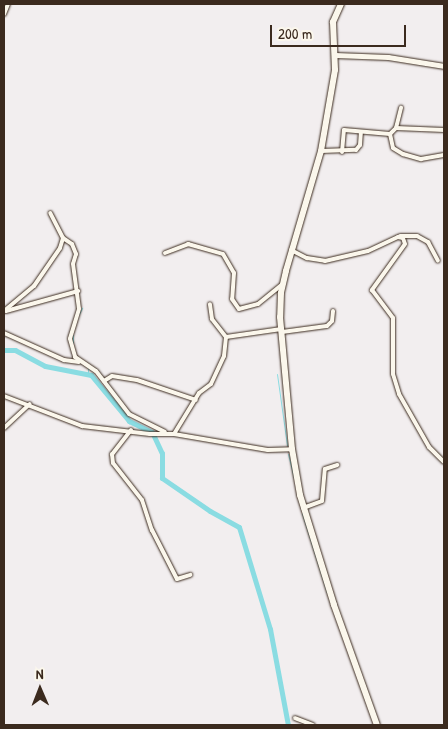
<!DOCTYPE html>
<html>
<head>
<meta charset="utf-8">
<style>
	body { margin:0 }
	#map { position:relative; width:448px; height:729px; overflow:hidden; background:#f2eeef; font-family:"Patrick Hand",sans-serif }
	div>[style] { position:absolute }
	.stream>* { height:1px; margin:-0.5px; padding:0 0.5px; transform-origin:0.5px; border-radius:0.5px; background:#8adce2 }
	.canal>* { height:5px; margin:-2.5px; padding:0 2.5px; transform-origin:2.5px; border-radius:2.5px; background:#8adce2 }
	.roads { filter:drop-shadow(0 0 1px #3b2a1e) drop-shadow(0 0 1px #3b2a1e) }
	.minor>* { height:4px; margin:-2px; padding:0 2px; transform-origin:2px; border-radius:2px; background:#fbf7ec }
	.tertiary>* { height:5px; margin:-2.5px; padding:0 2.5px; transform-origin:2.5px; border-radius:2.5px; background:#fbf7ec }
	.primary>* { height:6px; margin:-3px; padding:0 3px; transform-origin:3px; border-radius:3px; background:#fbf7ec }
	span { translate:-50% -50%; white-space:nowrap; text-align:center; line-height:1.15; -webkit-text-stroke:4px #fbf7ec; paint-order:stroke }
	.frame { position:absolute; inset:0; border:5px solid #3b2a1e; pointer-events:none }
	.north { position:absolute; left:15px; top:664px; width:50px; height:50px; -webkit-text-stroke:4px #fbf7ec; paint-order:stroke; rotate:359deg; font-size:14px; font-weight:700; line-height:20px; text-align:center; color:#3b2a1e }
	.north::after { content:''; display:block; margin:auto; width:18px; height:22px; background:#3b2a1e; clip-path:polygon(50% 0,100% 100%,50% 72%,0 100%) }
	.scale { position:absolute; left:270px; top:25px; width:136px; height:22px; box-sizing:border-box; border:2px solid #3b2a1e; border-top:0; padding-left:6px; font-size:15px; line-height:18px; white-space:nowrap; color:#3b2a1e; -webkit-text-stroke:4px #fbf7ec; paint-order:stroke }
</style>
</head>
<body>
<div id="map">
	<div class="stream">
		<i style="left:79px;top:314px;width:7px;rotate:-63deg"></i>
		<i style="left:73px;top:343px;width:8px;rotate:-90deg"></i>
		<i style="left:88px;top:373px;width:5px;rotate:-90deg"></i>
		<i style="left:277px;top:374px;width:72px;rotate:82deg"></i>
		<i style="left:288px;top:454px;width:25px;rotate:76deg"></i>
		<i style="left:302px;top:513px;width:84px;rotate:72.6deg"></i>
	</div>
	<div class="canal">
		<i style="left:4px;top:350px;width:11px"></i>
		<i style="left:15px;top:350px;width:34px;rotate:28deg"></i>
		<i style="left:45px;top:366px;width:47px;rotate:11.1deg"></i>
		<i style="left:91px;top:375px;width:60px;rotate:50.4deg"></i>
		<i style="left:129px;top:421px;width:25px;rotate:26deg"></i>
		<i style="left:152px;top:432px;width:23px;rotate:65deg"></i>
		<i style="left:162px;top:453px;width:25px;rotate:90deg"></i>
		<i style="left:162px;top:478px;width:58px;rotate:34.5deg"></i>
		<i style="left:210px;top:511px;width:33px;rotate:29deg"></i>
		<i style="left:239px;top:527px;width:107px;rotate:73.1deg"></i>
		<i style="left:270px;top:629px;width:98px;rotate:79.4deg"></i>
	</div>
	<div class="roads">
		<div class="minor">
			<i style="left:4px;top:14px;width:11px;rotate:-68deg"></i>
			<i style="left:396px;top:128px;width:48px;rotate:2.4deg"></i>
			<i style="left:390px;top:134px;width:14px;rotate:78deg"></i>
			<i style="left:393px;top:148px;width:12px;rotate:31deg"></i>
			<i style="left:403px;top:154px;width:19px;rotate:16deg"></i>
			<i style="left:421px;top:159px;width:23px;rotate:-10deg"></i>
			<i style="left:321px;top:151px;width:35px;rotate:-2deg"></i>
			<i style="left:356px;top:150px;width:6px;rotate:-51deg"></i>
			<i style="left:360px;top:145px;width:13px;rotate:-86deg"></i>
			<i style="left:342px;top:152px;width:22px;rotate:-85deg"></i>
			<i style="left:344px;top:130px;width:46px;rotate:5deg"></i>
			<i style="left:390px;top:134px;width:8px;rotate:-45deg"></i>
			<i style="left:396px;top:128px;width:21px;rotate:-76deg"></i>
			<i style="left:400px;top:236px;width:17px"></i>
			<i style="left:417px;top:236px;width:13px;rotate:29deg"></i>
			<i style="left:428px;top:242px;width:21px;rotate:62deg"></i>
			<i style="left:63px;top:238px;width:11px;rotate:34deg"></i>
			<i style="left:72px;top:244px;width:11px;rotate:68deg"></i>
			<i style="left:76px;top:254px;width:10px;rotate:107deg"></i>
			<i style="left:73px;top:264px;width:45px;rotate:82.4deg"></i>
			<i style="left:79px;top:309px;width:31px;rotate:107deg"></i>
			<i style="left:70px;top:339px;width:19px;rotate:74deg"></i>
			<i style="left:75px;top:357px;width:25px;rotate:34deg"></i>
			<i style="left:96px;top:371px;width:54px;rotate:52.5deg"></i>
			<i style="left:129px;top:414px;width:40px;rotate:26.6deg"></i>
			<i style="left:291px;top:250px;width:18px;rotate:27deg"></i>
			<i style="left:307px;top:258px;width:18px;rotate:9deg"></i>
			<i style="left:325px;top:261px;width:44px;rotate:-13.1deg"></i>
			<i style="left:368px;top:251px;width:33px;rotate:-25deg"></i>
			<i style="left:398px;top:237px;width:5px;rotate:11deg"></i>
			<i style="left:403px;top:238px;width:6px;rotate:72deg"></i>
			<i style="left:405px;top:244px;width:57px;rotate:125.7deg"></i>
			<i style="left:372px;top:290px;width:35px;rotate:53deg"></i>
			<i style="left:393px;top:318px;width:56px;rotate:90deg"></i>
			<i style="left:393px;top:374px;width:21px;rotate:73deg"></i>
			<i style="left:399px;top:394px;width:61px;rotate:60.5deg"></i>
			<i style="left:429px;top:447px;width:21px;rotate:45deg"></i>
			<i style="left:165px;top:253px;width:25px;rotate:-21deg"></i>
			<i style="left:188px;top:244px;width:36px;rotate:16deg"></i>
			<i style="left:223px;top:254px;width:22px;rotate:60deg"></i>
			<i style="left:234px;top:273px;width:26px;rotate:94deg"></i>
			<i style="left:232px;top:299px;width:12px;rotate:55deg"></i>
			<i style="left:239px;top:309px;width:20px;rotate:-15deg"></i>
			<i style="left:258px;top:304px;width:32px;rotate:-39deg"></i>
			<i style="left:4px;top:311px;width:39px;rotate:-40deg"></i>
			<i style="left:34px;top:286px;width:46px;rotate:-55.6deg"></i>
			<i style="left:60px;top:248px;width:10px;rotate:-73deg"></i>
			<i style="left:63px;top:238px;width:28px;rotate:-117deg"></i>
			<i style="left:6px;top:311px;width:75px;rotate:-15.5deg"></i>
			<i style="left:282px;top:332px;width:45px;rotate:-7.6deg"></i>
			<i style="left:327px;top:326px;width:7px;rotate:-45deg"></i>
			<i style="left:332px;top:321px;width:10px;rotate:-84deg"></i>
			<i style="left:4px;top:333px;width:66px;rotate:24.2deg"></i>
			<i style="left:64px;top:360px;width:15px;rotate:8deg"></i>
			<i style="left:226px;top:337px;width:56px;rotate:-8.3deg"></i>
			<i style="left:104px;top:381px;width:9px;rotate:-32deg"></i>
			<i style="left:112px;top:376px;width:25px;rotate:9deg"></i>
			<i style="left:137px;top:380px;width:62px;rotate:18.7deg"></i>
			<i style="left:4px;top:396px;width:84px;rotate:21deg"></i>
			<i style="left:82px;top:426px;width:68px;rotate:6.7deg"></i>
			<i style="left:150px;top:434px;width:24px"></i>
			<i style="left:174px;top:434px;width:95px;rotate:9.7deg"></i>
			<i style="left:268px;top:450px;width:24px;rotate:-2deg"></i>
			<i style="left:4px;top:428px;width:35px;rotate:-43deg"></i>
			<i style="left:131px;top:430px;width:31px;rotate:128deg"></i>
			<i style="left:112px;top:454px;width:9px;rotate:84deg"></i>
			<i style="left:113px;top:463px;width:47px;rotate:51.9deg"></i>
			<i style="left:142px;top:500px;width:32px;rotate:72deg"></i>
			<i style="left:152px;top:530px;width:55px;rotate:63deg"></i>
			<i style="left:177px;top:579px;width:14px;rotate:-17deg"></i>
			<i style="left:174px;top:434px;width:48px;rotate:-58.6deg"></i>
			<i style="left:199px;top:393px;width:15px;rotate:-37deg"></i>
			<i style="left:211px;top:384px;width:31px;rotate:-65deg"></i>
			<i style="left:224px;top:356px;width:19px;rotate:-84deg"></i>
			<i style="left:226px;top:337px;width:23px;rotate:-128deg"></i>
			<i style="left:212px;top:319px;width:15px;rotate:-98deg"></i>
			<i style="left:303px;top:508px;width:20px;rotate:-20deg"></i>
			<i style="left:322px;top:501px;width:32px;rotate:-85deg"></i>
			<i style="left:325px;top:469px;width:13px;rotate:-18deg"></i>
			<i style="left:295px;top:718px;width:19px;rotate:21deg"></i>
		</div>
		<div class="tertiary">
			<i style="left:335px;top:55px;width:53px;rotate:2.2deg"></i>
			<i style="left:388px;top:57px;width:57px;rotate:9.1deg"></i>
		</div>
		<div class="primary">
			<i style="left:341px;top:4px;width:20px;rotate:114deg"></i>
			<i style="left:333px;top:22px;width:48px;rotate:87.6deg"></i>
			<i style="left:335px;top:70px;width:82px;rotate:99.8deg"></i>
			<i style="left:321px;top:151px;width:125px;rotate:106.3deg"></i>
			<i style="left:286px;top:271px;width:23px;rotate:103deg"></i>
			<i style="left:281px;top:293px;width:24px;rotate:92deg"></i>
			<i style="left:280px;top:317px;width:133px;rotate:84.8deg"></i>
			<i style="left:292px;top:449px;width:47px;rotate:80.1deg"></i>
			<i style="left:300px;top:495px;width:115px;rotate:72.8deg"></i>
			<i style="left:334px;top:605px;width:127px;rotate:70.3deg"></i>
		</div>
	</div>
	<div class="frame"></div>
	<div class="north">N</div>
	<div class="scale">200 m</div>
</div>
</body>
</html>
